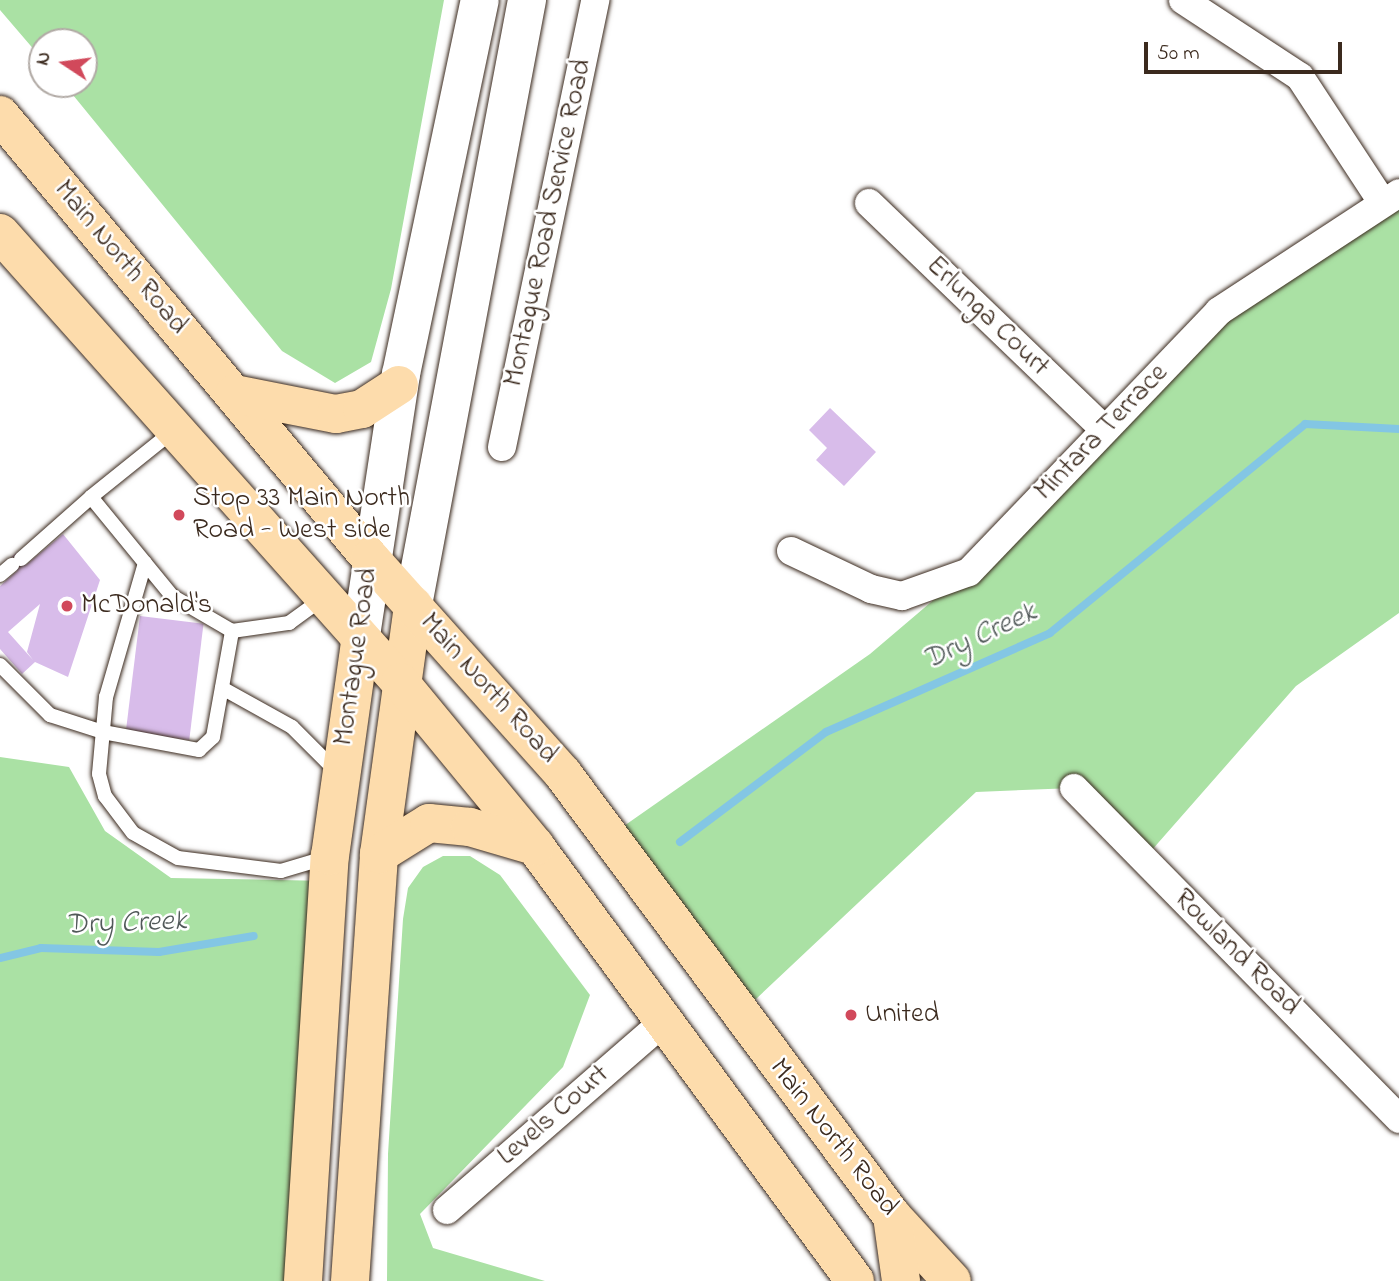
<!DOCTYPE html>
<html>
<head>
<meta charset="utf-8">
<style>
	body { margin:0 }
	#map { position:relative; width:1399px; height:1281px; overflow:hidden; background:#fff; font-family:"Indie Flower",sans-serif }
	div>[style] { position:absolute }
	.green>* { inset:0; background:#aae1a4 }
	.stream>* { height:8px; margin:-4px; padding:0 4px; transform-origin:4px; border-radius:4px; background:#83c6e4 }
	.building>* { inset:0; background:#d8bcea; transform-origin:0 0 }
	.roads { filter:drop-shadow(0 0 2px #3b2a1e) drop-shadow(0 0 2px #3b2a1e) }
	.service>* { height:14px; margin:-7px; padding:0 7px; transform-origin:7px; border-radius:7px; background:#fff }
	.minor>* { height:28px; margin:-14px; padding:0 14px; transform-origin:14px; border-radius:14px; background:#fff }
	.secondary>* { height:38px; margin:-19px; padding:0 19px; transform-origin:19px; border-radius:19px; background:#fff }
	.primary>* { height:38px; margin:-19px; padding:0 19px; transform-origin:19px; border-radius:19px; background:#fddcac }
	.trunk>* { height:38px; margin:-19px; padding:0 19px; transform-origin:19px; border-radius:19px; background:#fddcac }
	.dots>* { width:19px; height:19px; translate:-50% -50%; box-sizing:border-box; border:4px solid #fff; border-radius:50% }
	span { translate:-50% -50%; white-space:nowrap; text-align:center; line-height:1.15; -webkit-text-stroke:5px #fff; paint-order:stroke }
	.street-label { font-size:28px; color:#3b2a1e }
	.poi-label { font-size:28px; color:#3b2a1e }
	.left { translate:0 -50%; text-align:left }
	.water-label { font-size:30px; color:#515959; font-style:italic }
	.north { position:absolute; left:28px; top:28px; width:70px; height:70px; box-sizing:border-box; background:#fff; border:2px solid #b1aaa5; border-radius:50%; rotate:283deg; font-size:19px; font-weight:700; line-height:28px; text-align:center; color:#3b2a1e }
	.north::after { content:''; display:block; margin:auto; width:24px; height:32px; background:#d1495b; clip-path:polygon(50% 0,100% 100%,50% 72%,0 100%) }
	.scale { position:absolute; left:1144px; top:42px; width:198px; height:32px; box-sizing:border-box; border:4px solid #3b2a1e; border-top:0; padding-left:9px; font-size:21px; line-height:24px; white-space:nowrap; color:#3b2a1e; -webkit-text-stroke:5px #fff; paint-order:stroke }
</style>
</head>
<body>
<div id="map">
	<div class="green">
		<i style="clip-path:polygon(0 0,444px 0,391px 289px,371px 362px,335px 383px,282px 351px,64px 84px,84px 84px,84px 42px,42px 42px,42px 59px,0 10px)"></i>
		<i style="clip-path:polygon(1399px 193px,1399px 613px,1296px 686px,1144px 859px,1074px 788px,976px 792px,740px 1014px,611px 835px,870px 654px,977px 563px,1219px 311px)"></i>
		<i style="clip-path:polygon(0 757px,69px 767px,105px 831px,171px 878px,328px 881px,303px 1281px,0 1281px)"></i>
		<i style="clip-path:polygon(443px 856px,470px 856px,500px 875px,590px 995px,563px 1067px,420px 1214px,433px 1248px,545px 1281px,387px 1281px,388px 1154px,403px 919px,408px 888px,423px 867px)"></i>
	</div>
	<div class="stream">
		<i style="left:680px;top:842px;width:183px;rotate:-37deg"></i>
		<i style="left:826px;top:732px;width:245px;rotate:-23.8deg"></i>
		<i style="left:1050px;top:633px;width:330px;rotate:-39.3deg"></i>
		<i style="left:1305px;top:424px;width:94px;rotate:3deg"></i>
		<i style="left:0;top:958px;width:42px;rotate:-13.7deg"></i>
		<i style="left:41px;top:948px;width:118px;rotate:1.9deg"></i>
		<i style="left:159px;top:952px;width:96px;rotate:-9.6deg"></i>
	</div>
	<div class="building">
		<i style="clip-path:polygon(830px 408px,876px 452px,844px 486px,816px 460px,827px 448px,809px 430px)"></i>
		<i style="clip-path:polygon(evenodd,63px 534px,100px 580px,68px 677px,35px 662px,22px 674px,0 649px,0 586px,17px 571px,8px 560px,16px 553px,26px 565px,63px 534px,40px 604px,27px 652px,33px 660px,8px 632px,40px 604px)"></i>
		<i style="left:140px;top:616px;width:64px;height:117px;rotate:7deg"></i>
	</div>
	<div class="roads">
		<div class="service">
			<i style="left:173px;top:431px;width:105px;rotate:141.2deg"></i>
			<i style="left:91px;top:497px;width:85px;rotate:50.7deg"></i>
			<i style="left:145px;top:563px;width:140px;rotate:106.2deg"></i>
			<i style="left:106px;top:697px;width:77px;rotate:95.2deg"></i>
			<i style="left:99px;top:774px;width:23px;rotate:75deg"></i>
			<i style="left:105px;top:796px;width:46px;rotate:52.9deg"></i>
			<i style="left:133px;top:833px;width:51px;rotate:29.1deg"></i>
			<i style="left:178px;top:858px;width:104px;rotate:7.2deg"></i>
			<i style="left:281px;top:871px;width:49px;rotate:-16.6deg"></i>
			<i style="left:21px;top:559px;width:94px;rotate:-41.5deg"></i>
			<i style="left:145px;top:563px;width:43px;rotate:50.7deg"></i>
			<i style="left:172px;top:596px;width:69px;rotate:30.3deg"></i>
			<i style="left:232px;top:631px;width:58px;rotate:-8deg"></i>
			<i style="left:289px;top:623px;width:41px;rotate:-36deg"></i>
			<i style="left:0;top:575px;width:16px;rotate:-40deg"></i>
			<i style="left:0;top:665px;width:71px;rotate:45deg"></i>
			<i style="left:50px;top:715px;width:56px;rotate:17.8deg"></i>
			<i style="left:103px;top:732px;width:98px;rotate:10.6deg"></i>
			<i style="left:199px;top:750px;width:19px;rotate:-43deg"></i>
			<i style="left:213px;top:737px;width:108px;rotate:-79.8deg"></i>
			<i style="left:222px;top:688px;width:80px;rotate:29.1deg"></i>
			<i style="left:292px;top:727px;width:62px;rotate:45deg"></i>
		</div>
		<div class="minor">
			<i style="left:1183px;top:0;width:140px;rotate:33.3deg"></i>
			<i style="left:1300px;top:77px;width:149px;rotate:56.7deg"></i>
			<i style="left:869px;top:203px;width:327px;rotate:43.9deg"></i>
			<i style="left:502px;top:447px;width:457px;rotate:-78.2deg"></i>
			<i style="left:791px;top:551px;width:89px;rotate:25.4deg"></i>
			<i style="left:871px;top:589px;width:32px;rotate:13deg"></i>
			<i style="left:902px;top:596px;width:71px;rotate:-19.7deg"></i>
			<i style="left:969px;top:572px;width:361px;rotate:-46.2deg"></i>
			<i style="left:1219px;top:311px;width:215px;rotate:-33.2deg"></i>
			<i style="left:1074px;top:788px;width:464px;rotate:45.5deg"></i>
			<i style="left:447px;top:1210px;width:285px;rotate:-41deg"></i>
		</div>
		<div class="secondary">
			<i style="left:413px;top:605px;width:616px;rotate:-79.33deg"></i>
			<i style="left:360px;top:642px;width:271px;rotate:-81.3deg"></i>
			<i style="left:401px;top:374px;width:382px;rotate:-78.1deg"></i>
		</div>
		<div class="primary">
			<i style="left:303px;top:1281px;width:426px;rotate:-86.4deg"></i>
			<i style="left:330px;top:856px;width:216px;rotate:-82deg"></i>
			<i style="left:350px;top:1281px;width:428px;rotate:-86.1deg"></i>
			<i style="left:379px;top:854px;width:251px;rotate:-82.2deg"></i>
		</div>
		<div class="trunk">
			<i style="left:0;top:115px;width:577px;rotate:50.13deg"></i>
			<i style="left:370px;top:558px;width:290px;rotate:48.2deg"></i>
			<i style="left:563px;top:774px;width:551px;rotate:53.34deg"></i>
			<i style="left:892px;top:1216px;width:88px;rotate:47.3deg"></i>
			<i style="left:0;top:233px;width:601px;rotate:48.3deg"></i>
			<i style="left:400px;top:682px;width:212px;rotate:50.5deg"></i>
			<i style="left:535px;top:846px;width:540px;rotate:53.66deg"></i>
			<i style="left:234px;top:394px;width:104px;rotate:11.1deg"></i>
			<i style="left:336px;top:414px;width:26px;rotate:-11deg"></i>
			<i style="left:362px;top:409px;width:44px;rotate:-33deg"></i>
			<i style="left:379px;top:854px;width:59px;rotate:-31.8deg"></i>
			<i style="left:429px;top:823px;width:41px;rotate:5.6deg"></i>
			<i style="left:470px;top:827px;width:68px;rotate:16.3deg"></i>
			<i style="left:892px;top:1216px;width:66px;rotate:82.1deg"></i>
		</div>
	</div>
	<div class="dots">
		<i style="left:179px;top:515px;background:#d1495b"></i>
		<i style="left:67px;top:606px;background:#d1495b"></i>
		<i style="left:851px;top:1015px;background:#d1495b"></i>
	</div>
	<div class="street-label">
		<span style="left:549px;top:223px;rotate:-78deg">Montague Road Service Road</span>
		<span style="left:120px;top:258px;rotate:50deg">Main North Road</span>
		<span style="left:987px;top:317px;rotate:44deg">Erlunga Court</span>
		<span style="left:1102px;top:433px;rotate:-46deg">Mintara Terrace</span>
		<span style="left:357px;top:657px;rotate:-82deg">Montague Road</span>
		<span style="left:488px;top:689px;rotate:48deg">Main North Road</span>
		<span style="left:1236px;top:953px;rotate:45deg">Rowland Road</span>
		<span style="left:554px;top:1116px;rotate:-41deg">Levels Court</span>
		<span style="left:833px;top:1138px;rotate:52deg">Main North Road</span>
	</div>
	<div class="poi-label">
		<span class="left" style="left:193px;top:515px">Stop 33 Main North<br>Road - West side</span>
		<span class="left" style="left:81px;top:606px">McDonald's</span>
		<span class="left" style="left:865px;top:1015px">United</span>
	</div>
	<div class="water-label">
		<span style="left:980px;top:637px;rotate:-25deg">Dry Creek</span>
		<span style="left:126px;top:924px;rotate:-2deg">Dry Creek</span>
	</div>
	<div class="north">N</div>
	<div class="scale">50 m</div>
</div>
</body>
</html>
